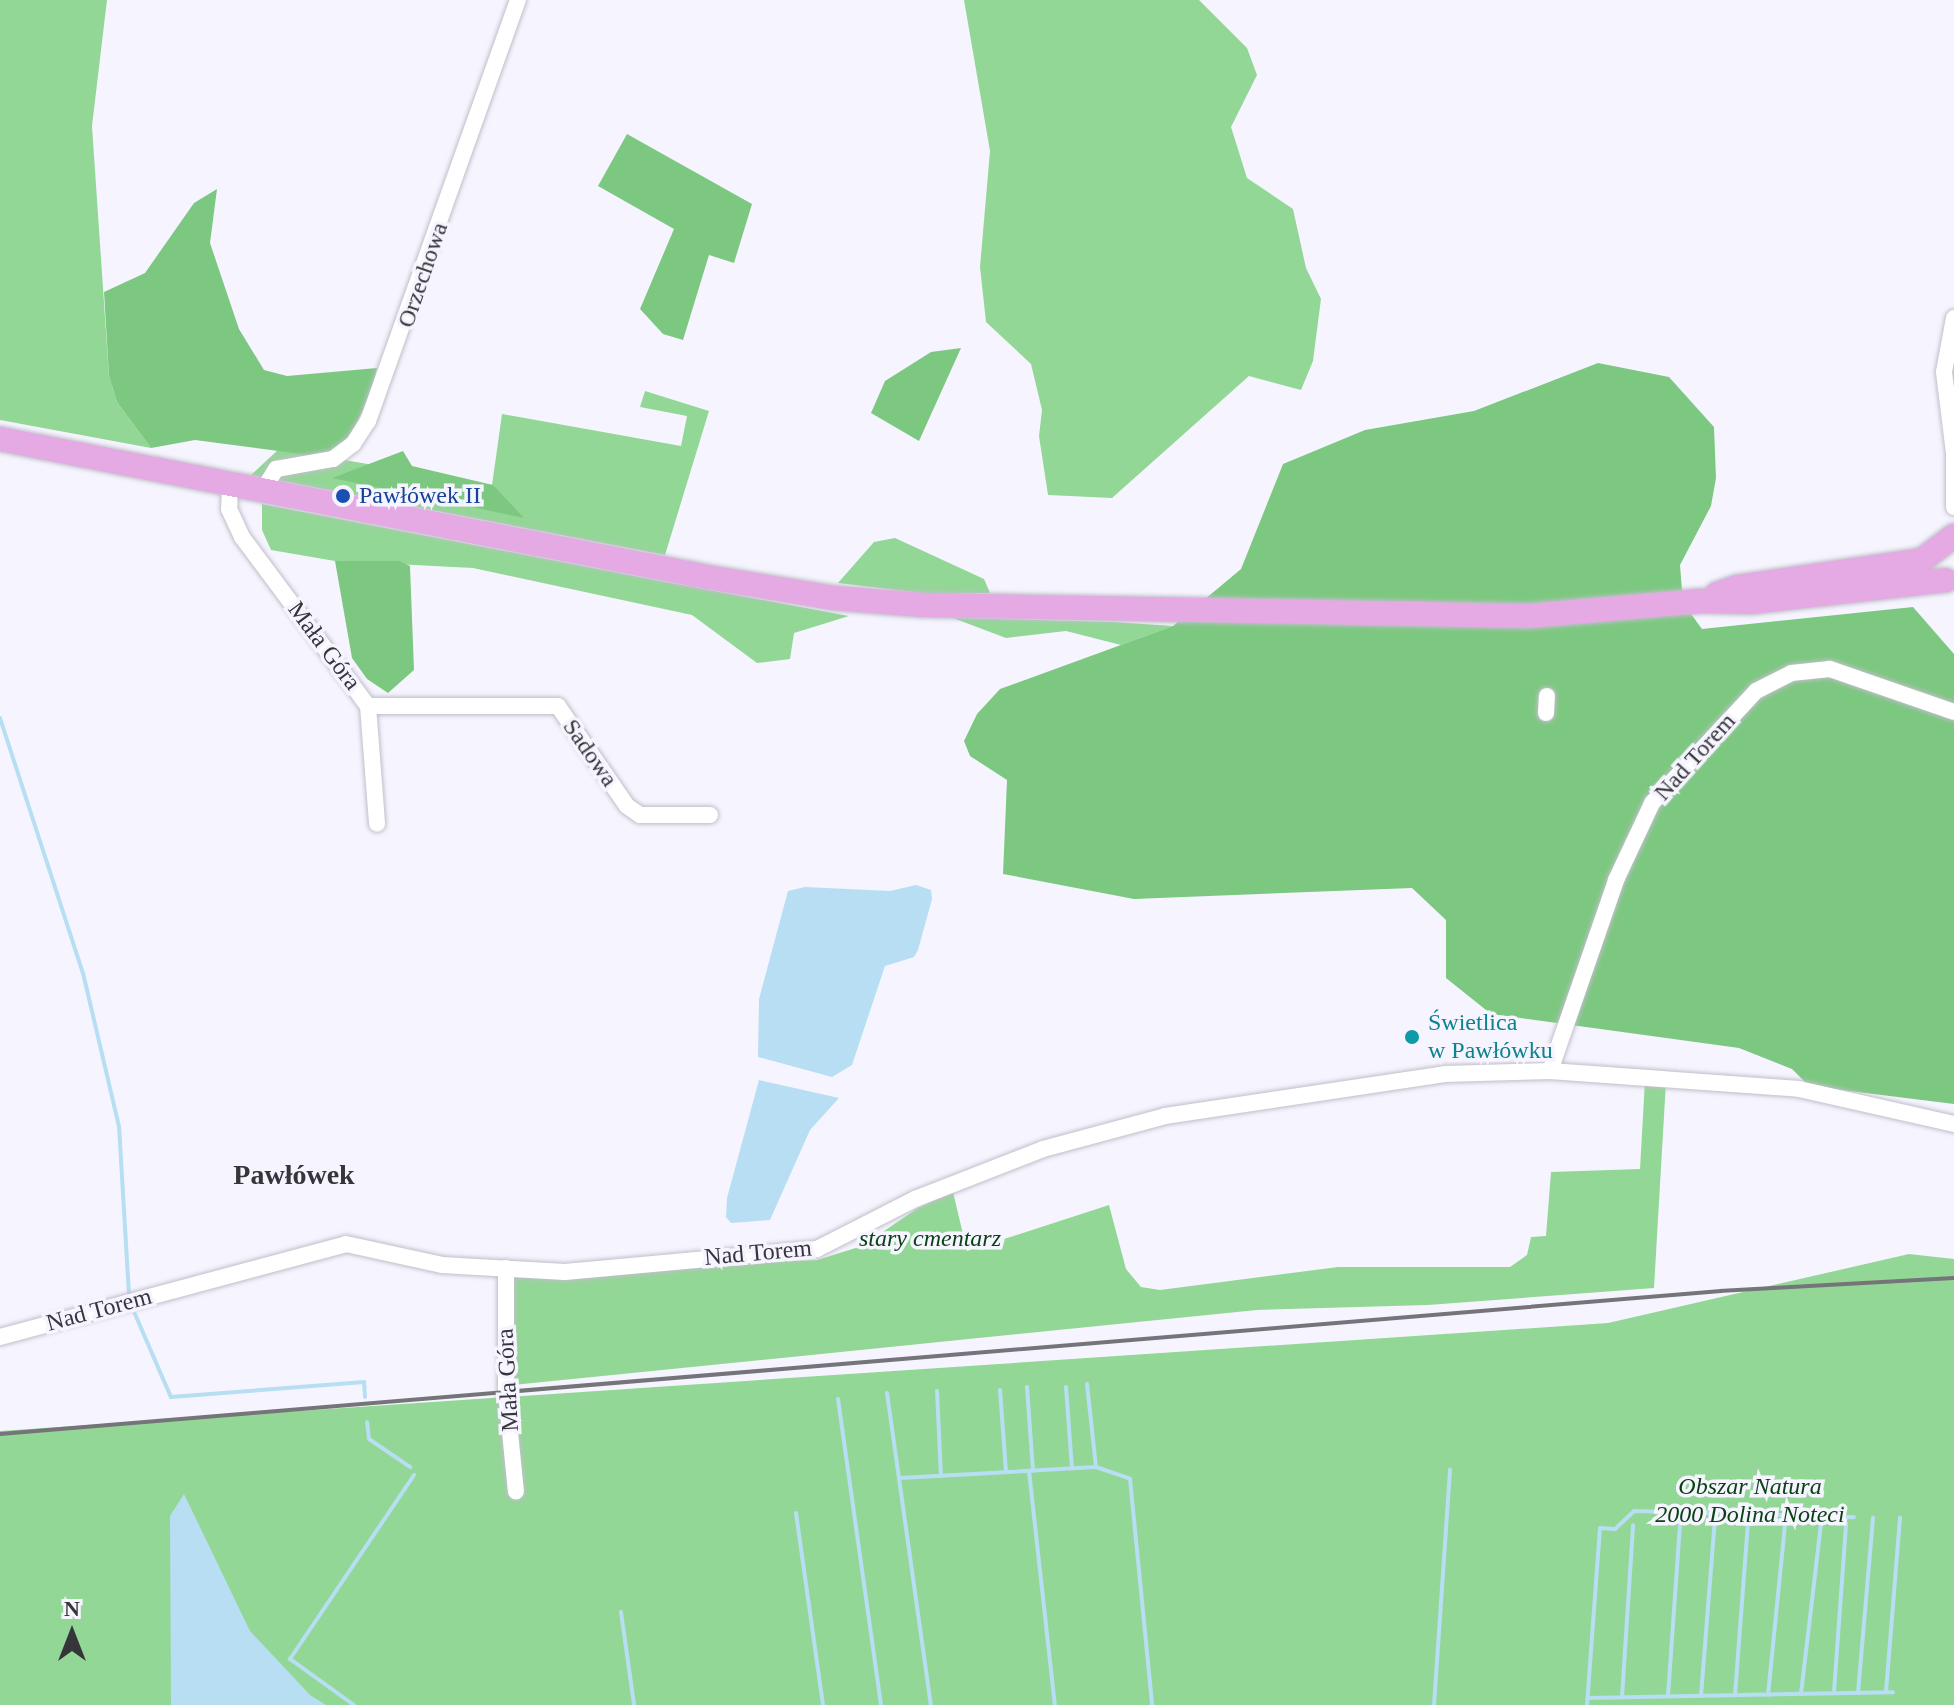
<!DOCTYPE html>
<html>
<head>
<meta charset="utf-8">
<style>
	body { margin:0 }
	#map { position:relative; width:1954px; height:1705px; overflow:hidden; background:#f6f5ff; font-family:"Times New Roman",serif }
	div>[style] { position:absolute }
	.green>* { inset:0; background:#93d796 }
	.forest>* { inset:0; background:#7dc881 }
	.water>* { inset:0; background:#b7def2 }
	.stream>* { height:4px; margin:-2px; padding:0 2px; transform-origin:2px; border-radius:2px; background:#b7def2 }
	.roads { filter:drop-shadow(0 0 2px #c0bfc9) drop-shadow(0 0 2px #c0bfc9) }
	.minor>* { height:16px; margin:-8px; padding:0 8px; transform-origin:8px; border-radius:8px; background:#fff }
	.highway>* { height:24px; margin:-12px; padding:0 12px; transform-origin:12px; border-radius:12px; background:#e5a9e4 }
	.rail>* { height:4px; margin:-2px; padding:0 2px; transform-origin:2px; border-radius:2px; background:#747479 }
	.dots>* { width:22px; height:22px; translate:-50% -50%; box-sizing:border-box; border:4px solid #f6f5ff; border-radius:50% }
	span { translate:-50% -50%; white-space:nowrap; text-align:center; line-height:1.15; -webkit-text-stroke:7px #f6f5ff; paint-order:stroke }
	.street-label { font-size:24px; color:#36363a }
	.transit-label { font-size:24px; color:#164399 }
	.left { translate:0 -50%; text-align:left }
	.culture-label { font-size:24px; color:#0d838f }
	.park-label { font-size:24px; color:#0b4214; font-style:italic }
	.quarter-label { font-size:28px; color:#36363a; font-weight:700 }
	.north { position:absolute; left:32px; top:1593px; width:80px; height:80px; -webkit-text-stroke:6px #f6f5ff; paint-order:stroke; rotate:0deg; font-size:22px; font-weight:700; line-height:32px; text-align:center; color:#36363a }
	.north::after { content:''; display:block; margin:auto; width:28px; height:36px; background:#36363a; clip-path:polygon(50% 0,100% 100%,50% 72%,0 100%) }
</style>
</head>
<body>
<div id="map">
	<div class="green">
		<i style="clip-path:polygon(0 0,107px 0,92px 126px,109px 376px,117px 402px,151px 448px,0 420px)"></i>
		<i style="clip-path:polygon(964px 0,1199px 0,1247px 48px,1257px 75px,1231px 127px,1247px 178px,1293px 209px,1306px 268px,1321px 299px,1313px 361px,1301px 390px,1249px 376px,1112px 498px,1048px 495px,1039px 436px,1042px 410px,1031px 364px,986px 322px,980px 267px,990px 151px)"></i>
		<i style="clip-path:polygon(645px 391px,709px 411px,665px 555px,251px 475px,279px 449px,492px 485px,502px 414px,681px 446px,687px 416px,640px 407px)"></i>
		<i style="clip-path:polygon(262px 504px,655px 580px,849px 616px,794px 633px,790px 659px,757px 663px,692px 615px,473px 568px,335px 561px,271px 550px,262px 530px)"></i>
		<i style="clip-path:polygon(895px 538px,984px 579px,990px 593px,929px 594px,838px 583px,874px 542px)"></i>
		<i style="clip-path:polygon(953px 618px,1114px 622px,1173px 626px,1121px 645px,1066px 631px,1006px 638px)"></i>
		<i style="clip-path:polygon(1645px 1080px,1666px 1082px,1654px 1288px,1428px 1305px,1257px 1310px,513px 1385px,513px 1274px,817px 1260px,862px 1246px,918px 1208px,953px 1192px,967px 1251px,1109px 1205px,1126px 1269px,1141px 1287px,1160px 1290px,1338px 1267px,1510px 1267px,1527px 1255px,1531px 1237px,1546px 1236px,1551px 1172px,1640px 1169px)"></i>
		<i style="clip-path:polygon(1909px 1254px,1954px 1259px,1954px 1705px,0 1705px,0 1431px,1608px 1323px)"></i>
	</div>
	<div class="forest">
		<i style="clip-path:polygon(627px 134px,752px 204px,734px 263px,709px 255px,683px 340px,663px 334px,640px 309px,674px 229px,598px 186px)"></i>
		<i style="clip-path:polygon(217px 189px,210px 243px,239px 329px,264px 370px,287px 376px,377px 368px,371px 394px,349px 438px,324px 457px,195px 440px,151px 448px,117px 402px,109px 376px,104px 292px,145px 273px,194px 203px)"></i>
		<i style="clip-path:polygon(961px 348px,919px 441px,871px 413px,885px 381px,931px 352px)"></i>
		<i style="clip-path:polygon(1598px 363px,1669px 377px,1714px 427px,1716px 478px,1711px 506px,1680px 565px,1683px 603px,1702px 629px,1913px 607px,1954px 654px,1954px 1104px,1809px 1086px,1792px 1069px,1739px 1048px,1491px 1014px,1446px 978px,1446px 920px,1412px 888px,1134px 899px,1003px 874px,1007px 780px,970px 756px,964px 741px,977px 714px,1000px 689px,1173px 626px,1241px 569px,1283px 464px,1365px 430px,1474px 411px)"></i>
		<i style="clip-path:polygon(403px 451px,412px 466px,493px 485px,524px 518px,332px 478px)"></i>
		<i style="clip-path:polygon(335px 561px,399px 561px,410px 566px,414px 670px,388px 693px,367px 679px,352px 658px)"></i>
	</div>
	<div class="water">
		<i style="clip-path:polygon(916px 885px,931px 890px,932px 899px,918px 950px,914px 957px,885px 966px,852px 1065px,832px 1077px,758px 1057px,759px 999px,788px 891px,805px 887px,890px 891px)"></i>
		<i style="clip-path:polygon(759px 1080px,839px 1098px,810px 1130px,770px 1220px,731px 1223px,726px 1217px,727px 1198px)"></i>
		<i style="clip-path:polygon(184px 1494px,250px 1631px,310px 1695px,326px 1705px,171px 1705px,170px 1516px)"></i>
	</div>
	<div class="stream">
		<i style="left:1954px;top:388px;width:25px;rotate:-90deg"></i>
		<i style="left:0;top:718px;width:268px;rotate:72deg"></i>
		<i style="left:83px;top:973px;width:157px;rotate:76.8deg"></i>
		<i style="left:119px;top:1126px;width:168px;rotate:86.6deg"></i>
		<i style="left:135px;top:1314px;width:90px;rotate:66.6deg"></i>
		<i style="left:171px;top:1397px;width:194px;rotate:-4.4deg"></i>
		<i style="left:364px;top:1382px;width:15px;rotate:86deg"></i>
		<i style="left:1087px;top:1384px;width:83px;rotate:83.8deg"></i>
		<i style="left:1027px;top:1387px;width:84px;rotate:85.9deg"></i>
		<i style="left:1066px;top:1387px;width:81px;rotate:85.8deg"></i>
		<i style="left:1000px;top:1390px;width:81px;rotate:85.8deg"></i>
		<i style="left:937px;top:1391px;width:85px;rotate:87.3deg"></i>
		<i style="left:887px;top:1393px;width:315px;rotate:82deg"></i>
		<i style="left:838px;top:1399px;width:309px;rotate:82deg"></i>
		<i style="left:367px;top:1422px;width:17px;rotate:83deg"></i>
		<i style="left:369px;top:1439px;width:50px;rotate:34.3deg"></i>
		<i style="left:1029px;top:1471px;width:235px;rotate:83.7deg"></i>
		<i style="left:900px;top:1478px;width:196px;rotate:-3.2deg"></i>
		<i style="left:1096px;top:1467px;width:36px;rotate:19deg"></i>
		<i style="left:1130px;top:1479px;width:227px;rotate:84.4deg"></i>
		<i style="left:796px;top:1513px;width:194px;rotate:82deg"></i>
		<i style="left:621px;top:1612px;width:94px;rotate:82deg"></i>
		<i style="left:1834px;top:1692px;width:169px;rotate:-85.9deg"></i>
		<i style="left:1886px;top:1692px;width:175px;rotate:-85.4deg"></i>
		<i style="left:1858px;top:1693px;width:176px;rotate:-85.1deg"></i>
		<i style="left:1801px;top:1694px;width:172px;rotate:-83.3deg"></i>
		<i style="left:1735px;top:1695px;width:172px;rotate:-85.7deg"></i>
		<i style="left:1768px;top:1695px;width:172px;rotate:-84.3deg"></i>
		<i style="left:1668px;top:1696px;width:173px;rotate:-86deg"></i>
		<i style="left:1701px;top:1696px;width:178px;rotate:-85.5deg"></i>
		<i style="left:1622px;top:1697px;width:172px;rotate:-86.3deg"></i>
		<i style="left:1588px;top:1698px;width:305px;rotate:-1.1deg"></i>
		<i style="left:354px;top:1705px;width:79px;rotate:-144.3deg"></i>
		<i style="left:290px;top:1659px;width:222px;rotate:-56deg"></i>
		<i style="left:1434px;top:1705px;width:236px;rotate:-86.1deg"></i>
		<i style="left:1587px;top:1705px;width:177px;rotate:-85.8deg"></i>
		<i style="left:1600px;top:1528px;width:15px;rotate:4deg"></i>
		<i style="left:1615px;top:1529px;width:26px;rotate:-43deg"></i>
		<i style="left:1634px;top:1511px;width:220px;rotate:1.6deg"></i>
	</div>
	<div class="roads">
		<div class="minor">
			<i style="left:1954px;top:318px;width:55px;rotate:100.5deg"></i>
			<i style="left:1944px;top:372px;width:83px;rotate:83deg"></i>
			<i style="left:1954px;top:454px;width:53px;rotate:90deg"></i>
			<i style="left:230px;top:485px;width:24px;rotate:92deg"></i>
			<i style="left:229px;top:509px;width:31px;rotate:65deg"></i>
			<i style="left:242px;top:537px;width:211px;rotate:53.3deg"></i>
			<i style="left:368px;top:706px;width:118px;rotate:85.6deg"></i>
			<i style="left:263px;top:490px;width:25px;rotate:-58deg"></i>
			<i style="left:276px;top:469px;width:58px;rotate:-10deg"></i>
			<i style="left:333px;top:459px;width:25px;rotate:-37deg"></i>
			<i style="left:353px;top:444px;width:27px;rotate:-57deg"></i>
			<i style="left:368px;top:421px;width:447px;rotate:-70.4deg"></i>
			<i style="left:368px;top:706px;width:190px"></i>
			<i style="left:558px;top:706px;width:121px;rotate:55.4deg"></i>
			<i style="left:627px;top:806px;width:16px;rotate:35deg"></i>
			<i style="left:640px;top:815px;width:70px"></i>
			<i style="left:1546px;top:713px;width:17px;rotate:-87deg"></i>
			<i style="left:1550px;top:1071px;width:202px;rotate:-70.9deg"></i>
			<i style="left:1616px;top:880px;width:85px;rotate:-64.9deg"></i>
			<i style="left:1652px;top:803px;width:153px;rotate:-47.1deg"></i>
			<i style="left:1756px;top:691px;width:39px;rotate:-27deg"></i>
			<i style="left:1791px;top:673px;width:39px;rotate:-6deg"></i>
			<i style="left:1830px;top:669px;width:131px;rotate:19.1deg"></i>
			<i style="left:506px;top:1268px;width:124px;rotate:90deg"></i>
			<i style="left:506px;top:1392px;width:100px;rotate:84.3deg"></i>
			<i style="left:0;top:1337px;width:358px;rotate:-15deg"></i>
			<i style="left:346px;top:1244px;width:98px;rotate:12.3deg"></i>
			<i style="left:442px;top:1265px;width:123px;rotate:3.3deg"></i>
			<i style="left:565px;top:1272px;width:253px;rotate:-5.2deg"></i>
			<i style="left:817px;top:1249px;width:110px;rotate:-27deg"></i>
			<i style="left:915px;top:1199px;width:137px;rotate:-21.3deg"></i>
			<i style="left:1043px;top:1149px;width:126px;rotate:-15.1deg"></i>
			<i style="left:1165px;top:1116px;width:283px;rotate:-8.5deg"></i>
			<i style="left:1445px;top:1074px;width:105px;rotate:-1.6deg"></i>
			<i style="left:1550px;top:1071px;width:250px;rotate:4.1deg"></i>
			<i style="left:1799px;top:1089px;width:159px;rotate:12.7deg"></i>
		</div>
		<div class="highway">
			<i style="left:0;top:439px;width:720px;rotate:11.04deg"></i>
			<i style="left:707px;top:577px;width:129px;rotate:9.4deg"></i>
			<i style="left:834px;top:598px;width:89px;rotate:4.5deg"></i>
			<i style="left:923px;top:605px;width:605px;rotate:1.04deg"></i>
			<i style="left:1528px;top:616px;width:173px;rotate:-5deg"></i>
			<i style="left:1700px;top:601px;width:51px;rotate:1.1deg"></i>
			<i style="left:1751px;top:602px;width:196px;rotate:-6.4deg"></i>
			<i style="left:1717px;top:594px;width:21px;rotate:-19deg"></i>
			<i style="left:1737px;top:587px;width:187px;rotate:-8.3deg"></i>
			<i style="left:1922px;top:560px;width:40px;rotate:-37deg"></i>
		</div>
	</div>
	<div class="rail">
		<i style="left:0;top:1434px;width:1727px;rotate:-4.75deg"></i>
		<i style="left:1721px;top:1291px;width:233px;rotate:-3.2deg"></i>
	</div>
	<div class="dots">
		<i style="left:343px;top:496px;background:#1a4fb4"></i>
		<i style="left:1412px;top:1037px;background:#0f9aa8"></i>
	</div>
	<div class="street-label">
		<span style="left:423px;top:275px;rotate:-71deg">Orzechowa</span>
		<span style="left:324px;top:646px;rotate:53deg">Mała Góra</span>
		<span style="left:590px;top:753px;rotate:55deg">Sadowa</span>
		<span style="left:1695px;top:757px;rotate:-48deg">Nad Torem</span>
		<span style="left:758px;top:1253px;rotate:-5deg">Nad Torem</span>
		<span style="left:99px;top:1310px;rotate:-15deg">Nad Torem</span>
		<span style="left:508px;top:1380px;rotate:-93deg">Mała Góra</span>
	</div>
	<div class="transit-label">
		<span class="left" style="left:359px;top:496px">Pawłówek II</span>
	</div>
	<div class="culture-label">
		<span class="left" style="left:1428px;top:1037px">Świetlica<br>w Pawłówku</span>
	</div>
	<div class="park-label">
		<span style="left:930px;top:1239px">stary cmentarz</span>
		<span style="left:1750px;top:1501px">Obszar Natura<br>2000 Dolina Noteci</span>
	</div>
	<div class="quarter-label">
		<span style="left:294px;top:1175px">Pawłówek</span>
	</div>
	<div class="north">N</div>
</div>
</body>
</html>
